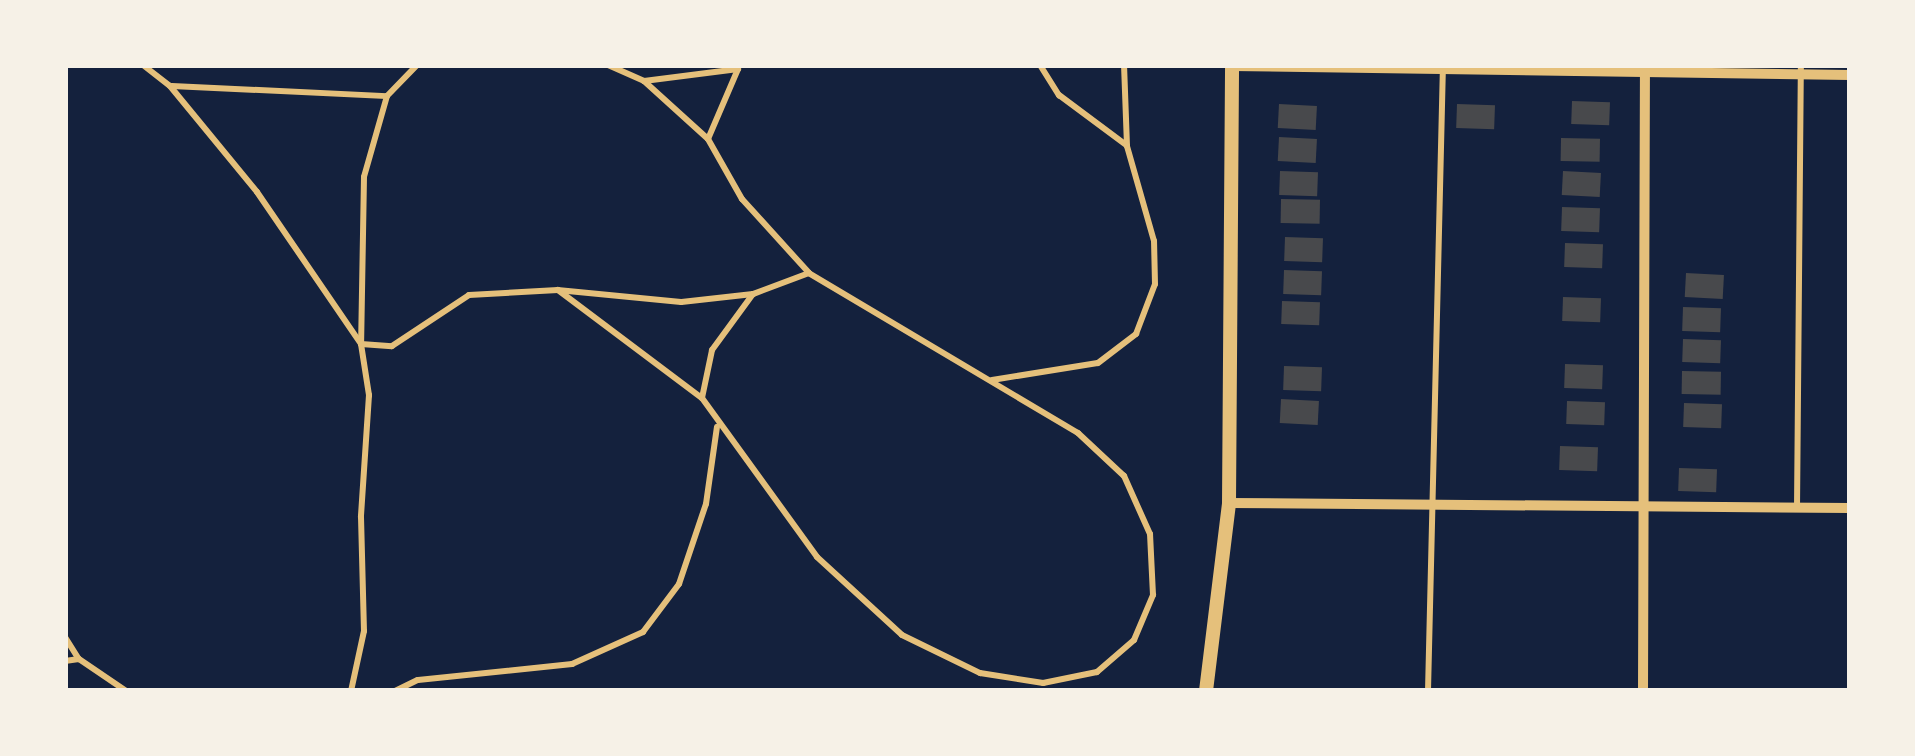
<!DOCTYPE html>
<html>
<head>
<meta charset="utf-8">
<style>
	body { margin:0 }
	#map { position:relative; width:1915px; height:756px; overflow:hidden; background:#14213d; font-family:Helvetica,sans-serif }
	div>[style] { position:absolute }
	.building>* { inset:0; background:#48494c; transform-origin:0 0 }
	.service>* { height:6px; margin:-3px; padding:0 3px; transform-origin:3px; border-radius:3px; background:#e5c07b }
	.minor>* { height:10px; margin:-5px; padding:0 5px; transform-origin:5px; border-radius:5px; background:#e5c07b }
	.tertiary>* { height:14px; margin:-7px; padding:0 7px; transform-origin:7px; border-radius:7px; background:#e5c07b }
	span { translate:-50% -50%; white-space:nowrap; text-align:center; line-height:1.15; -webkit-text-stroke:9px #f6f1e7; paint-order:stroke }
	.frame { position:absolute; inset:0; border:68px solid #f6f1e7; pointer-events:none }
</style>
</head>
<body>
<div id="map">
	<div class="building">
		<i style="left:1572px;top:101px;width:38px;height:23px;rotate:2deg"></i>
		<i style="left:1279px;top:104px;width:38px;height:24px;rotate:3deg"></i>
		<i style="left:1457px;top:104px;width:38px;height:24px;rotate:2deg"></i>
		<i style="left:1279px;top:137px;width:38px;height:24px;rotate:3deg"></i>
		<i style="left:1561px;top:138px;width:39px;height:23px;rotate:1deg"></i>
		<i style="left:1280px;top:171px;width:38px;height:24px;rotate:2deg"></i>
		<i style="left:1563px;top:171px;width:38px;height:24px;rotate:3deg"></i>
		<i style="left:1281px;top:199px;width:39px;height:24px;rotate:1deg"></i>
		<i style="left:1562px;top:207px;width:38px;height:24px;rotate:2deg"></i>
		<i style="left:1285px;top:237px;width:38px;height:24px;rotate:2deg"></i>
		<i style="left:1565px;top:243px;width:38px;height:24px;rotate:2deg"></i>
		<i style="left:1284px;top:270px;width:38px;height:24px;rotate:2deg"></i>
		<i style="left:1686px;top:273px;width:38px;height:24px;rotate:3deg"></i>
		<i style="left:1563px;top:297px;width:38px;height:24px;rotate:2deg"></i>
		<i style="left:1282px;top:301px;width:38px;height:23px;rotate:2deg"></i>
		<i style="left:1683px;top:307px;width:38px;height:24px;rotate:2deg"></i>
		<i style="left:1683px;top:339px;width:38px;height:23px;rotate:2deg"></i>
		<i style="left:1565px;top:364px;width:38px;height:24px;rotate:2deg"></i>
		<i style="left:1284px;top:366px;width:38px;height:24px;rotate:2deg"></i>
		<i style="left:1682px;top:371px;width:39px;height:23px;rotate:1deg"></i>
		<i style="left:1281px;top:399px;width:38px;height:24px;rotate:3deg"></i>
		<i style="left:1567px;top:401px;width:38px;height:23px;rotate:2deg"></i>
		<i style="left:1684px;top:403px;width:38px;height:24px;rotate:2deg"></i>
		<i style="left:1560px;top:446px;width:38px;height:24px;rotate:2deg"></i>
		<i style="left:1679px;top:468px;width:38px;height:23px;rotate:2deg"></i>
	</div>
	<div class="service">
		<i style="left:143px;top:65px;width:34px;rotate:38deg"></i>
		<i style="left:170px;top:86px;width:137px;rotate:50.6deg"></i>
		<i style="left:257px;top:192px;width:184px;rotate:55.6deg"></i>
		<i style="left:361px;top:344px;width:52px;rotate:81.1deg"></i>
		<i style="left:369px;top:395px;width:122px;rotate:93.8deg"></i>
		<i style="left:361px;top:517px;width:114px;rotate:88.5deg"></i>
		<i style="left:364px;top:631px;width:61px;rotate:102.2deg"></i>
		<i style="left:608px;top:65px;width:39px;rotate:24deg"></i>
		<i style="left:1040px;top:65px;width:36px;rotate:58deg"></i>
		<i style="left:1059px;top:95px;width:84px;rotate:36.7deg"></i>
		<i style="left:172px;top:86px;width:215px;rotate:2.7deg"></i>
		<i style="left:387px;top:96px;width:43px;rotate:-45.9deg"></i>
		<i style="left:387px;top:96px;width:84px;rotate:105.9deg"></i>
		<i style="left:364px;top:177px;width:167px;rotate:91deg"></i>
		<i style="left:361px;top:344px;width:31px;rotate:4deg"></i>
		<i style="left:392px;top:346px;width:92px;rotate:-33.5deg"></i>
		<i style="left:469px;top:295px;width:89px;rotate:-3.2deg"></i>
		<i style="left:558px;top:290px;width:180px;rotate:36.9deg"></i>
		<i style="left:702px;top:398px;width:49px;rotate:-78.2deg"></i>
		<i style="left:712px;top:350px;width:69px;rotate:-53.8deg"></i>
		<i style="left:753px;top:294px;width:72px;rotate:173.7deg"></i>
		<i style="left:681px;top:302px;width:124px;rotate:-174.4deg"></i>
		<i style="left:708px;top:139px;width:86px;rotate:-137.8deg"></i>
		<i style="left:644px;top:81px;width:95px;rotate:-7.3deg"></i>
		<i style="left:738px;top:69px;width:76px;rotate:113.2deg"></i>
		<i style="left:708px;top:139px;width:69px;rotate:60.5deg"></i>
		<i style="left:742px;top:199px;width:100px;rotate:47.8deg"></i>
		<i style="left:809px;top:273px;width:60px;rotate:159.4deg"></i>
		<i style="left:992px;top:380px;width:107px;rotate:-9.1deg"></i>
		<i style="left:1098px;top:363px;width:48px;rotate:-37.3deg"></i>
		<i style="left:1136px;top:334px;width:53px;rotate:-69.2deg"></i>
		<i style="left:1155px;top:284px;width:43px;rotate:-91.3deg"></i>
		<i style="left:1154px;top:241px;width:99px;rotate:-105.9deg"></i>
		<i style="left:1127px;top:146px;width:81px;rotate:-92.1deg"></i>
		<i style="left:702px;top:398px;width:196px;rotate:54.1deg"></i>
		<i style="left:817px;top:557px;width:115px;rotate:42.5deg"></i>
		<i style="left:902px;top:635px;width:87px;rotate:26deg"></i>
		<i style="left:980px;top:673px;width:64px;rotate:9deg"></i>
		<i style="left:1043px;top:683px;width:55px;rotate:-11.5deg"></i>
		<i style="left:1097px;top:672px;width:49px;rotate:-40.9deg"></i>
		<i style="left:1134px;top:640px;width:49px;rotate:-67.1deg"></i>
		<i style="left:1153px;top:595px;width:61px;rotate:-92.8deg"></i>
		<i style="left:1150px;top:534px;width:64px;rotate:-114.1deg"></i>
		<i style="left:1124px;top:476px;width:63px;rotate:-136.9deg"></i>
		<i style="left:1078px;top:433px;width:313px;rotate:-149.3deg"></i>
		<i style="left:1797px;top:508px;width:443px;rotate:-89.5deg"></i>
		<i style="left:65px;top:637px;width:26px;rotate:58deg"></i>
		<i style="left:79px;top:659px;width:57px;rotate:34.2deg"></i>
		<i style="left:65px;top:661px;width:14px;rotate:-8deg"></i>
		<i style="left:395px;top:691px;width:25px;rotate:-26deg"></i>
		<i style="left:418px;top:680px;width:155px;rotate:-5.9deg"></i>
		<i style="left:572px;top:664px;width:78px;rotate:-24.3deg"></i>
		<i style="left:643px;top:632px;width:60px;rotate:-53.1deg"></i>
		<i style="left:679px;top:584px;width:84px;rotate:-71.4deg"></i>
		<i style="left:706px;top:504px;width:78px;rotate:-81.9deg"></i>
		<i style="left:1428px;top:691px;width:625px;rotate:-88.63deg"></i>
	</div>
	<div class="minor">
		<i style="left:1232px;top:66px;width:618px;rotate:0.83deg"></i>
		<i style="left:1229px;top:503px;width:621px;rotate:0.46deg"></i>
		<i style="left:1643px;top:691px;width:626px;rotate:-89.82deg"></i>
	</div>
	<div class="tertiary">
		<i style="left:1206px;top:691px;width:189px;rotate:-83deg"></i>
		<i style="left:1229px;top:503px;width:438px;rotate:-89.6deg"></i>
	</div>
	<div class="frame"></div>
</div>
</body>
</html>
